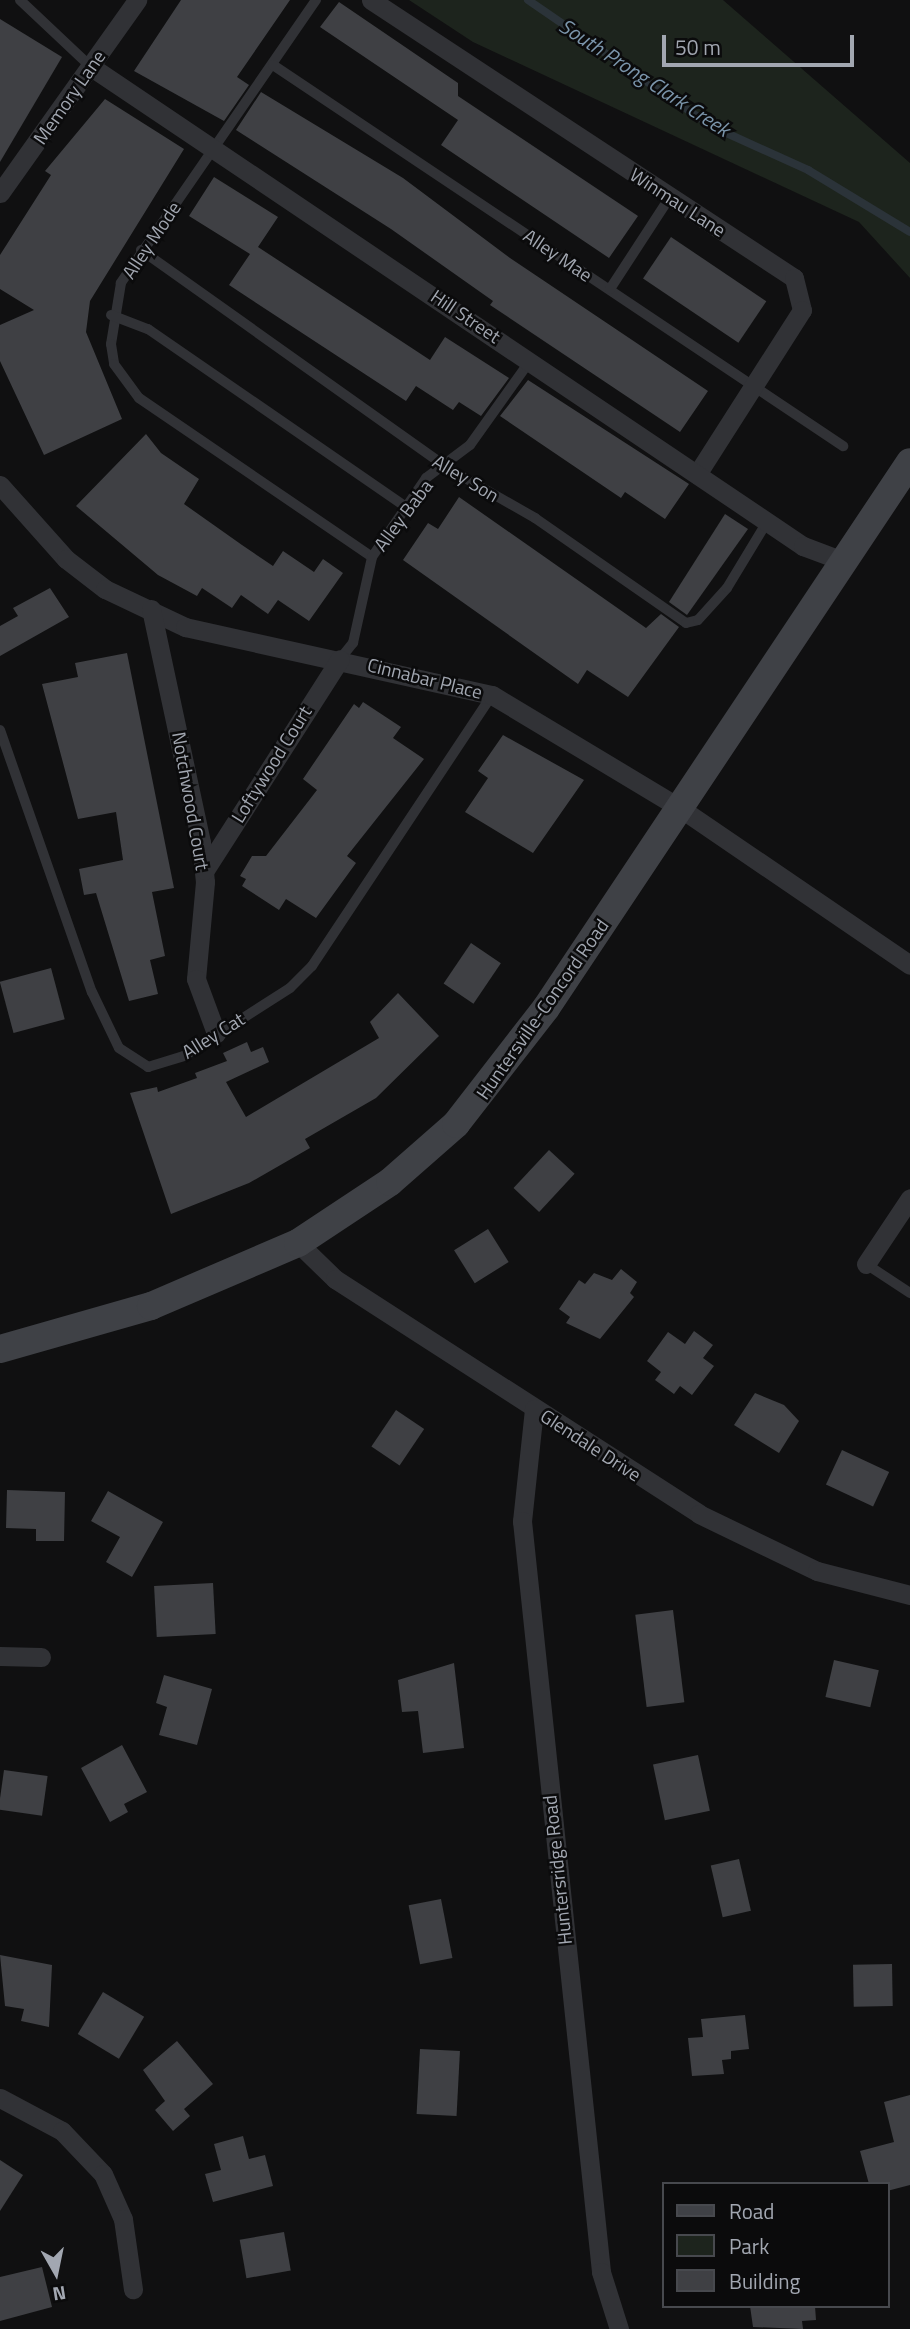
<!DOCTYPE html>
<html>
<head>
<meta charset="utf-8">
<style>
	body { margin:0 }
	#map { position:relative; width:910px; height:2329px; overflow:hidden; background:#101011; font-family:"Titillium Web",sans-serif }
	div>[style] { position:absolute }
	.green>* { inset:0; background:#1d241d }
	.stream>* { height:8px; margin:-4px; padding:0 4px; transform-origin:4px; border-radius:4px; background:#2b3339 }
	.building>* { inset:0; background:#3f4044; transform-origin:0 0 }
	.lane>* { height:10px; margin:-5px; padding:0 5px; transform-origin:5px; border-radius:5px; background:#313236 }
	.street>* { height:19px; margin:-9.5px; padding:0 9.5px; transform-origin:9.5px; border-radius:9.5px; background:#313236 }
	.secondary>* { height:28px; margin:-14px; padding:0 14px; transform-origin:14px; border-radius:14px; background:#3f4146 }
	span { translate:-50% -50%; white-space:nowrap; text-align:center; line-height:1.15; -webkit-text-stroke:5px #0b0b0c; paint-order:stroke }
	.street-label { font-size:19px; color:#a2a7b1 }
	.water-label { font-size:21px; color:#7b95ab; font-style:italic }
	.legend { position:absolute; left:662px; top:2182px; width:228px; height:126px; box-sizing:border-box; background:#0b0b0c; border:2px solid #47494e; margin:0; padding:9px 12px; list-style:none; font-size:21px; color:#a2a7b1 }
	.legend li { display:flex; align-items:center; gap:14px; height:35px }
	.legend b { width:35px; border:2px solid #47494e }
	.north { position:absolute; left:21px; top:2238px; width:70px; height:70px; -webkit-text-stroke:5px #0b0b0c; paint-order:stroke; rotate:171deg; font-size:19px; font-weight:700; line-height:28px; text-align:center; color:#a2a7b1 }
	.north::after { content:''; display:block; margin:auto; width:24px; height:32px; background:#a2a7b1; clip-path:polygon(50% 0,100% 100%,50% 72%,0 100%) }
	.scale { position:absolute; left:662px; top:35px; width:192px; height:32px; box-sizing:border-box; border:4px solid #a2a7b1; border-top:0; padding-left:9px; font-size:21px; line-height:24px; white-space:nowrap; color:#a2a7b1; -webkit-text-stroke:5px #0b0b0c; paint-order:stroke }
</style>
</head>
<body>
<div id="map">
	<div class="green">
		<i style="clip-path:polygon(409px 0,723px 0,910px 163px,910px 278px,859px 222px,473px 42px)"></i>
	</div>
	<div class="stream">
		<i style="left:528px;top:0;width:222px;rotate:34.5deg"></i>
		<i style="left:711px;top:126px;width:107px;rotate:24.4deg"></i>
		<i style="left:808px;top:170px;width:119px;rotate:31.3deg"></i>
	</div>
	<div class="building">
		<i style="clip-path:polygon(181px 0,290px 0,237px 77px,249px 85px,224px 121px,134px 71px)"></i>
		<i style="clip-path:polygon(339px 2px,458px 83px,458px 96px,638px 216px,609px 258px,441px 145px,458px 120px,320px 27px)"></i>
		<i style="clip-path:polygon(0 19px,62px 57px,0 162px)"></i>
		<i style="clip-path:polygon(261px 92px,403px 178px,510px 258px,708px 391px,680px 432px,490px 305px,493px 301px,391px 229px,236px 130px)"></i>
		<i style="clip-path:polygon(105px 99px,184px 149px,90px 301px,86px 332px,122px 419px,44px 455px,0 361px,0 325px,34px 310px,0 289px,0 255px,51px 175px,45px 171px)"></i>
		<i style="clip-path:polygon(214px 177px,278px 217px,258px 247px,430px 360px,445px 337px,509px 378px,481px 416px,459px 402px,453px 410px,416px 386px,406px 401px,229px 285px,250px 254px,189px 216px)"></i>
		<i style="left:671px;top:237px;width:115px;height:50px;rotate:34deg"></i>
		<i style="clip-path:polygon(528px 380px,689px 484px,665px 519px,625px 492px,621px 498px,500px 416px)"></i>
		<i style="clip-path:polygon(146px 434px,161px 453px,199px 479px,184px 504px,242px 545px,273px 566px,283px 551px,314px 572px,323px 559px,343px 573px,309px 621px,278px 600px,268px 614px,241px 595px,232px 608px,202px 588px,197px 596px,158px 575px,76px 506px)"></i>
		<i style="clip-path:polygon(459px 497px,646px 628px,661px 614px,679px 627px,628px 697px,587px 670px,578px 684px,403px 560px,428px 523px,438px 529px)"></i>
		<i style="clip-path:polygon(725px 514px,748px 529px,687px 615px,669px 602px)"></i>
		<i style="clip-path:polygon(50px 588px,69px 617px,0 656px,0 626px,18px 616px,13px 608px)"></i>
		<i style="clip-path:polygon(127px 653px,174px 888px,152px 892px,165px 956px,150px 960px,158px 994px,129px 1001px,96px 893px,84px 895px,79px 869px,123px 860px,116px 812px,78px 819px,42px 684px,78px 677px,75px 663px)"></i>
		<i style="clip-path:polygon(363px 702px,401px 727px,393px 738px,424px 759px,347px 856px,356px 863px,316px 918px,286px 899px,279px 910px,242px 886px,246px 879px,240px 876px,252px 856px,266px 856px,317px 790px,303px 779px,354px 704px,359px 708px)"></i>
		<i style="clip-path:polygon(503px 735px,584px 780px,533px 853px,465px 812px,488px 778px,478px 771px)"></i>
		<i style="left:471px;top:943px;width:36px;height:49px;rotate:34deg"></i>
		<i style="left:51px;top:968px;width:53px;height:53px;rotate:75deg"></i>
		<i style="clip-path:polygon(398px 993px,439px 1036px,376px 1098px,305px 1139px,310px 1148px,249px 1183px,171px 1214px,130px 1093px,157px 1087px,158px 1092px,197px 1078px,195px 1073px,227px 1061px,223px 1053px,247px 1042px,251px 1052px,263px 1047px,269px 1062px,226px 1082px,246px 1117px,379px 1038px,370px 1022px)"></i>
		<i style="left:549px;top:1150px;width:35px;height:52px;rotate:43deg"></i>
		<i style="left:488px;top:1229px;width:39px;height:40px;rotate:58deg"></i>
		<i style="clip-path:polygon(621px 1269px,637px 1282px,630px 1293px,634px 1297px,600px 1339px,566px 1323px,570px 1317px,559px 1309px,579px 1280px,585px 1284px,594px 1273px,612px 1280px)"></i>
		<i style="clip-path:polygon(694px 1331px,713px 1345px,703px 1358px,714px 1366px,692px 1395px,680px 1386px,674px 1394px,655px 1380px,661px 1372px,647px 1361px,668px 1332px,685px 1344px)"></i>
		<i style="clip-path:polygon(755px 1393px,784px 1405px,799px 1421px,779px 1453px,734px 1425px)"></i>
		<i style="left:396px;top:1410px;width:34px;height:44px;rotate:34deg"></i>
		<i style="left:842px;top:1450px;width:52px;height:38px;rotate:25deg"></i>
		<i style="clip-path:polygon(7px 1490px,65px 1492px,64px 1541px,36px 1541px,36px 1529px,6px 1528px)"></i>
		<i style="clip-path:polygon(108px 1491px,163px 1522px,132px 1577px,106px 1562px,120px 1537px,91px 1521px)"></i>
		<i style="left:213px;top:1583px;width:51px;height:59px;rotate:87deg"></i>
		<i style="left:673px;top:1610px;width:93px;height:38px;rotate:83deg"></i>
		<i style="left:834px;top:1660px;width:46px;height:38px;rotate:13deg"></i>
		<i style="clip-path:polygon(454px 1663px,464px 1748px,423px 1753px,418px 1711px,402px 1712px,398px 1680px)"></i>
		<i style="clip-path:polygon(164px 1675px,212px 1689px,197px 1745px,159px 1735px,167px 1707px,156px 1703px)"></i>
		<i style="clip-path:polygon(122px 1745px,147px 1792px,124px 1804px,128px 1812px,110px 1822px,81px 1768px)"></i>
		<i style="left:698px;top:1755px;width:57px;height:46px;rotate:78deg"></i>
		<i style="left:4px;top:1770px;width:44px;height:40px;rotate:8deg"></i>
		<i style="left:739px;top:1859px;width:53px;height:29px;rotate:77deg"></i>
		<i style="left:441px;top:1899px;width:60px;height:33px;rotate:79deg"></i>
		<i style="clip-path:polygon(0 1955px,52px 1965px,49px 2027px,21px 2021px,24px 2009px,5px 2006px)"></i>
		<i style="left:892px;top:1964px;width:42px;height:39px;rotate:89deg"></i>
		<i style="left:103px;top:1992px;width:48px;height:49px;rotate:31deg"></i>
		<i style="clip-path:polygon(745px 2015px,749px 2049px,731px 2051px,731px 2059px,722px 2060px,724px 2074px,692px 2076px,688px 2038px,703px 2037px,701px 2019px)"></i>
		<i style="clip-path:polygon(177px 2041px,213px 2084px,184px 2109px,190px 2116px,173px 2131px,155px 2110px,165px 2101px,143px 2070px)"></i>
		<i style="left:420px;top:2049px;width:40px;height:65px;rotate:3deg"></i>
		<i style="clip-path:polygon(910px 2095px,910px 2185px,887px 2191px,887px 2184px,869px 2184px,860px 2151px,894px 2142px,884px 2102px)"></i>
		<i style="clip-path:polygon(243px 2136px,249px 2159px,265px 2155px,273px 2186px,213px 2202px,205px 2174px,221px 2170px,214px 2144px)"></i>
		<i style="clip-path:polygon(0 2160px,23px 2175px,0 2211px)"></i>
		<i style="left:284px;top:2232px;width:39px;height:45px;rotate:80deg"></i>
		<i style="clip-path:polygon(42px 2267px,52px 2307px,0 2321px,0 2277px)"></i>
		<i style="clip-path:polygon(750px 2306px,815px 2306px,816px 2320px,802px 2321px,803px 2329px,753px 2327px)"></i>
	</div>
	<div class="lane">
		<i style="left:20px;top:0;width:96px;rotate:43.3deg"></i>
		<i style="left:316px;top:0;width:344px;rotate:124.6deg"></i>
		<i style="left:121px;top:283px;width:62px;rotate:99.3deg"></i>
		<i style="left:111px;top:344px;width:20px;rotate:81deg"></i>
		<i style="left:114px;top:364px;width:42px;rotate:53.7deg"></i>
		<i style="left:139px;top:398px;width:282px;rotate:34.3deg"></i>
		<i style="left:273px;top:65px;width:686px;rotate:33.76deg"></i>
		<i style="left:141px;top:250px;width:374px;rotate:35.4deg"></i>
		<i style="left:446px;top:467px;width:103px;rotate:29.8deg"></i>
		<i style="left:535px;top:518px;width:184px;rotate:34.8deg"></i>
		<i style="left:686px;top:623px;width:12px;rotate:-14deg"></i>
		<i style="left:698px;top:620px;width:43px;rotate:-47.8deg"></i>
		<i style="left:727px;top:588px;width:77px;rotate:-58.8deg"></i>
		<i style="left:610px;top:289px;width:110px;rotate:-56.9deg"></i>
		<i style="left:111px;top:315px;width:40px;rotate:21deg"></i>
		<i style="left:148px;top:329px;width:312px;rotate:34.6deg"></i>
		<i style="left:340px;top:659px;width:21px;rotate:-51deg"></i>
		<i style="left:353px;top:643px;width:88px;rotate:-77.5deg"></i>
		<i style="left:372px;top:557px;width:96px;rotate:-55.6deg"></i>
		<i style="left:426px;top:478px;width:55px;rotate:-36.9deg"></i>
		<i style="left:470px;top:445px;width:103px;rotate:-54.5deg"></i>
		<i style="left:0;top:730px;width:278px;rotate:70.7deg"></i>
		<i style="left:92px;top:992px;width:62px;rotate:64.3deg"></i>
		<i style="left:119px;top:1048px;width:35px;rotate:33deg"></i>
		<i style="left:148px;top:1067px;width:38px;rotate:-17deg"></i>
		<i style="left:184px;top:1056px;width:126px;rotate:-32.7deg"></i>
		<i style="left:290px;top:988px;width:31px;rotate:-45deg"></i>
		<i style="left:312px;top:966px;width:325px;rotate:-56.4deg"></i>
		<i style="left:866px;top:1264px;width:53px;rotate:33.4deg"></i>
	</div>
	<div class="street">
		<i style="left:371px;top:0;width:506px;rotate:33.31deg"></i>
		<i style="left:794px;top:278px;width:33px;rotate:76deg"></i>
		<i style="left:802px;top:310px;width:195px;rotate:122.6deg"></i>
		<i style="left:90px;top:66px;width:860px;rotate:33.95deg"></i>
		<i style="left:803px;top:546px;width:43px;rotate:20.6deg"></i>
		<i style="left:0;top:193px;width:237px;rotate:-54.6deg"></i>
		<i style="left:0;top:485px;width:99px;rotate:48.3deg"></i>
		<i style="left:66px;top:559px;width:49px;rotate:37.6deg"></i>
		<i style="left:105px;top:589px;width:89px;rotate:25.4deg"></i>
		<i style="left:185px;top:627px;width:314px;rotate:12.5deg"></i>
		<i style="left:492px;top:695px;width:219px;rotate:31deg"></i>
		<i style="left:680px;top:808px;width:278px;rotate:34.3deg"></i>
		<i style="left:151px;top:609px;width:238px;rotate:77.9deg"></i>
		<i style="left:201px;top:842px;width:40px;rotate:84.3deg"></i>
		<i style="left:205px;top:882px;width:97px;rotate:95.3deg"></i>
		<i style="left:196px;top:979px;width:58px;rotate:69.7deg"></i>
		<i style="left:205px;top:870px;width:250px;rotate:-57.4deg"></i>
		<i style="left:298px;top:1243px;width:52px;rotate:44.2deg"></i>
		<i style="left:335px;top:1279px;width:433px;rotate:32.8deg"></i>
		<i style="left:699px;top:1514px;width:131px;rotate:25.8deg"></i>
		<i style="left:817px;top:1571px;width:96px;rotate:14.5deg"></i>
		<i style="left:866px;top:1264px;width:79px;rotate:-56.3deg"></i>
		<i style="left:534px;top:1409px;width:113px;rotate:96.1deg"></i>
		<i style="left:522px;top:1521px;width:755px;rotate:83.99deg"></i>
		<i style="left:601px;top:2272px;width:60px;rotate:72.5deg"></i>
		<i style="left:0;top:1656px;width:41px;rotate:1.4deg"></i>
		<i style="left:0;top:2098px;width:70px;rotate:28deg"></i>
		<i style="left:62px;top:2131px;width:59px;rotate:46.4deg"></i>
		<i style="left:103px;top:2174px;width:49px;rotate:66deg"></i>
		<i style="left:123px;top:2219px;width:71px;rotate:81.9deg"></i>
	</div>
	<div class="secondary">
		<i style="left:0;top:1349px;width:157px;rotate:-15.9deg"></i>
		<i style="left:151px;top:1306px;width:160px;rotate:-23.2deg"></i>
		<i style="left:298px;top:1243px;width:110px;rotate:-33.5deg"></i>
		<i style="left:390px;top:1182px;width:88px;rotate:-41.3deg"></i>
		<i style="left:456px;top:1124px;width:147px;rotate:-52.2deg"></i>
		<i style="left:546px;top:1008px;width:656px;rotate:-56.31deg"></i>
	</div>
	<div class="street-label">
		<span style="left:69px;top:97px;rotate:-55deg">Memory Lane</span>
		<span style="left:678px;top:202px;rotate:33deg">Winmau Lane</span>
		<span style="left:151px;top:240px;rotate:-56deg">Alley Mode</span>
		<span style="left:558px;top:255px;rotate:34deg">Alley Mae</span>
		<span style="left:466px;top:316px;rotate:34deg">Hill Street</span>
		<span style="left:466px;top:478px;rotate:31deg">Alley Son</span>
		<span style="left:403px;top:515px;rotate:-53deg">Alley Baba</span>
		<span style="left:425px;top:678px;rotate:14deg">Cinnabar Place</span>
		<span style="left:271px;top:764px;rotate:-58deg">Loftywood Court</span>
		<span style="left:191px;top:801px;rotate:80deg">Notchwood Court</span>
		<span style="left:542px;top:1009px;rotate:-55deg">Huntersville-Concord Road</span>
		<span style="left:213px;top:1035px;rotate:-32deg">Alley Cat</span>
		<span style="left:591px;top:1445px;rotate:33deg">Glendale Drive</span>
		<span style="left:557px;top:1870px;rotate:-96deg">Huntersridge Road</span>
	</div>
	<div class="water-label">
		<span style="left:645px;top:77px;rotate:33deg">South Prong Clark Creek</span>
	</div>
	<ul class="legend">
	<li><b style="height:9px;background:#3f4146"></b>Road</li>
	<li><b style="height:19px;background:#1d241d"></b>Park</li>
	<li><b style="height:19px;background:#3f4044"></b>Building</li>
	</ul>
	<div class="north">N</div>
	<div class="scale">50 m</div>
</div>
</body>
</html>
